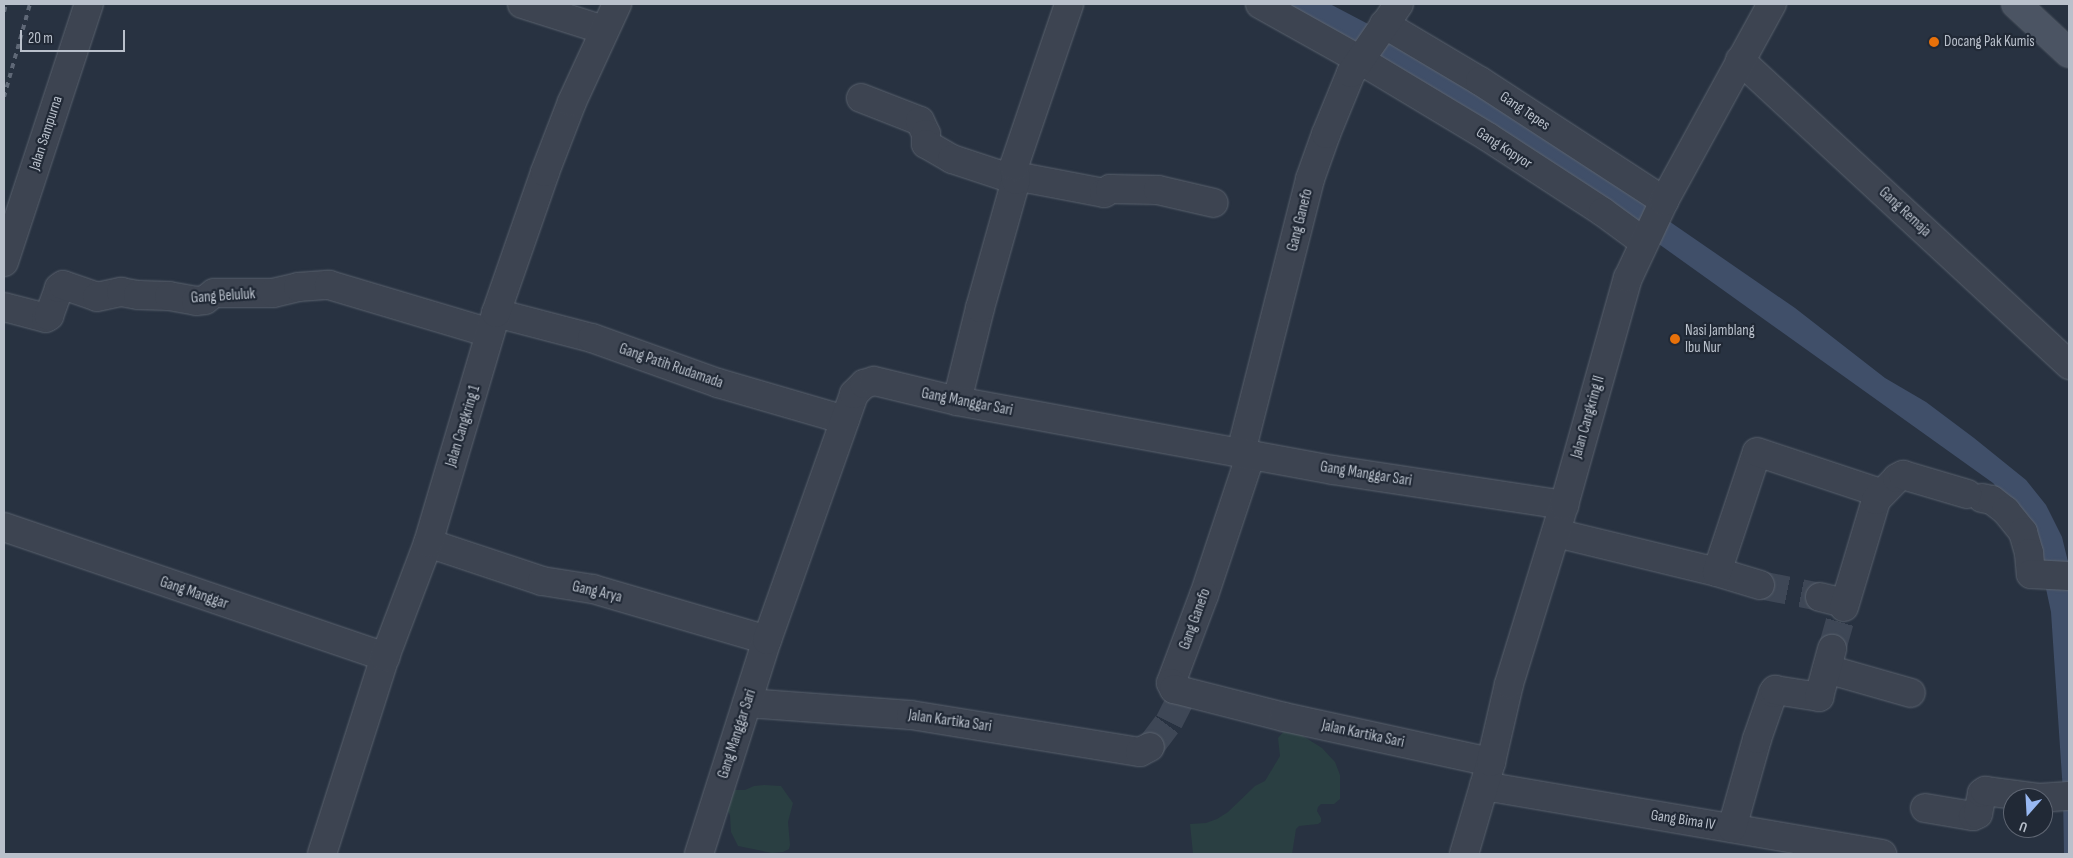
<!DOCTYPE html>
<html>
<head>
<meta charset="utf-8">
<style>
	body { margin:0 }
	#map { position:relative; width:2073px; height:858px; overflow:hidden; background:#283241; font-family:"Sofia Sans Condensed",sans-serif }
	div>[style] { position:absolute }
	.green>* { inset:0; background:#2a3f42 }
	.water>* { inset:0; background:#404f69 }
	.street-tunnel>* { height:28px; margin-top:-14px; transform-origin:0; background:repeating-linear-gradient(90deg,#3e4756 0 28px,transparent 0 42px) }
	.roads { filter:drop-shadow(0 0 1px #5a626e) drop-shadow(0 0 1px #5a626e) }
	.street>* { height:28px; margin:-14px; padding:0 14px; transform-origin:14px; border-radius:14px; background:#3d4451 }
	.secondary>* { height:28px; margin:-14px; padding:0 14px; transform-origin:14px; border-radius:14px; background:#4b5463 }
	.rail>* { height:4px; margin-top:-2px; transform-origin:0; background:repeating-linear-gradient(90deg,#5f6877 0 5px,transparent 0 10px) }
	.dots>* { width:14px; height:14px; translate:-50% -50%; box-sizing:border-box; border:2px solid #212936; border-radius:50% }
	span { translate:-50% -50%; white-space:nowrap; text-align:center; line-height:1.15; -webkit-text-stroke:4.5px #212936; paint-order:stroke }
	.poi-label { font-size:15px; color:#b9c0cb }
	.left { translate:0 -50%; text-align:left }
	.street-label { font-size:15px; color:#b9c0cb }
	.frame { position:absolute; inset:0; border:5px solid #b9c0cb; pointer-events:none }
	.north { position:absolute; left:2003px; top:788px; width:50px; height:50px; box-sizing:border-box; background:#212936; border:1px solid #5e6572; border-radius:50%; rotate:199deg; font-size:14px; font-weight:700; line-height:20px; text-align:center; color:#b9c0cb }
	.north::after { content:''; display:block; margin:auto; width:18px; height:22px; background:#98b8f2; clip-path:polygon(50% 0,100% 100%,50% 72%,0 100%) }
	.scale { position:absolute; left:20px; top:30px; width:105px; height:22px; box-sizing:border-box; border:2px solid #b9c0cb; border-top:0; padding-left:6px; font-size:15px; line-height:18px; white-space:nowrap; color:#b9c0cb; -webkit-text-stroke:4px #212936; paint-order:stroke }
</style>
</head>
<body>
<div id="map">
	<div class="green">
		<i style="clip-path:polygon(1286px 729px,1298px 733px,1322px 748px,1335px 762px,1340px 775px,1340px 799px,1334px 804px,1321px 804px,1318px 807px,1317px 811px,1321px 818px,1321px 822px,1318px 824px,1299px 826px,1296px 829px,1292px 854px,1193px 854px,1190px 824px,1206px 823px,1217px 819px,1228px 812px,1255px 786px,1265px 781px,1280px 756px,1278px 738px)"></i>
		<i style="clip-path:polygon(764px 785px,781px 786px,793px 803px,788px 822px,790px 845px,789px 849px,783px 852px,772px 853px,738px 846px,731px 832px,730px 815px,725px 806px,729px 794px,735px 790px,745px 790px,754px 786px)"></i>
	</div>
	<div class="water">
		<i style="clip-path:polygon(1282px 4px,1330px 4px,1370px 25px,1525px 122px,1795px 308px,1885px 378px,1926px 402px,1974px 438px,2026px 480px,2046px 505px,2062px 537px,2069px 566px,2069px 854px,2064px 854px,2063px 792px,2051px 612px,2036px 542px,2009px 501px,1993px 483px,1635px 227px)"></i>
	</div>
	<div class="street-tunnel">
		<i style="left:1760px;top:585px;width:61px;rotate:11.3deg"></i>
		<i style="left:1832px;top:649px;width:44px;rotate:-74.1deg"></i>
		<i style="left:1150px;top:747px;width:31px;rotate:-53deg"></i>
		<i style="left:1169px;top:722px;width:27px;rotate:-63deg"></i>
	</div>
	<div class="roads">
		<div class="street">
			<i style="left:522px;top:4px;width:86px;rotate:17.6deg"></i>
			<i style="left:1260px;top:4px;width:115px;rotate:29.2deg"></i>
			<i style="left:1360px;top:60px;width:149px;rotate:31deg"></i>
			<i style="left:1488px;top:137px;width:137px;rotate:33.1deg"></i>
			<i style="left:1603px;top:212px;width:51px;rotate:36.2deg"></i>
			<i style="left:1384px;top:24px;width:112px;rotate:30.7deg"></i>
			<i style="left:1480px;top:81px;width:220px;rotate:33.1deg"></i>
			<i style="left:1740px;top:60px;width:449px;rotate:42.8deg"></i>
			<i style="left:861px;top:98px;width:63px;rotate:21.3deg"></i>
			<i style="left:920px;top:121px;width:14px;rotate:65deg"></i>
			<i style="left:926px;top:134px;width:10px;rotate:90deg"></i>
			<i style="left:926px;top:144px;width:30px;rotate:30deg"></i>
			<i style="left:952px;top:159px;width:67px;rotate:18.2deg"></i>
			<i style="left:1015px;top:176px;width:91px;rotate:10.8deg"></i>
			<i style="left:1104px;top:193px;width:7px;rotate:-34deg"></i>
			<i style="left:1110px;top:189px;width:48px;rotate:1.2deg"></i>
			<i style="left:1158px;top:190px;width:57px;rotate:13.1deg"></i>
			<i style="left:4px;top:262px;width:272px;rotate:-71.8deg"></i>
			<i style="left:4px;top:307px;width:43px;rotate:14.7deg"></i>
			<i style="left:46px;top:318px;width:4px;rotate:-34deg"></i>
			<i style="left:49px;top:316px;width:30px;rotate:-70deg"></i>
			<i style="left:59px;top:288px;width:5px;rotate:-37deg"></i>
			<i style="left:63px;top:285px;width:36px;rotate:19deg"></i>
			<i style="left:97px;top:297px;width:25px;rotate:-12deg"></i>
			<i style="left:121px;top:292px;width:17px;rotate:10deg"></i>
			<i style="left:138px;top:295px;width:31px;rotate:2deg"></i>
			<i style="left:169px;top:296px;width:27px;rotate:10deg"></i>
			<i style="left:196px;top:301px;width:9px;rotate:-6deg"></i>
			<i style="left:205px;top:300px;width:11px;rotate:-38deg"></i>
			<i style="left:214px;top:293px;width:59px"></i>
			<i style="left:273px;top:293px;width:26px;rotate:-13deg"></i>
			<i style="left:298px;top:287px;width:31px;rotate:-4deg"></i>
			<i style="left:329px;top:285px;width:168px;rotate:16.6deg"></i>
			<i style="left:496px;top:313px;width:99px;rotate:14.6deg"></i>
			<i style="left:592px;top:338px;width:134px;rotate:19.7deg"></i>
			<i style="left:718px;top:383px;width:132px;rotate:16.2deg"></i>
			<i style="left:957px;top:401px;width:96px;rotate:-76.1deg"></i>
			<i style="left:980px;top:308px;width:133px;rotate:-74.3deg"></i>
			<i style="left:1016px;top:180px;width:14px;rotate:-98deg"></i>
			<i style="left:1014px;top:166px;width:171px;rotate:-71.2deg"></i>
			<i style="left:1241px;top:452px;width:282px;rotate:-75.8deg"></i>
			<i style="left:1310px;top:179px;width:48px;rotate:-70.4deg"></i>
			<i style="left:1326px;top:134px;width:66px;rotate:-67.7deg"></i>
			<i style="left:1351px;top:73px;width:84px;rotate:-55.2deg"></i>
			<i style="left:1251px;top:454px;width:149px;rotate:108.4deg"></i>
			<i style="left:1204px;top:595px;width:94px;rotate:110.6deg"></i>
			<i style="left:1171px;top:683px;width:7px;rotate:63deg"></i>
			<i style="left:1174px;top:689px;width:114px;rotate:14.3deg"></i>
			<i style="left:1284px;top:717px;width:212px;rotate:12.3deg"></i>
			<i style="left:1982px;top:498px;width:10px;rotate:11deg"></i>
			<i style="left:1992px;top:500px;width:18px;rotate:38deg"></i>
			<i style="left:2006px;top:511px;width:27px;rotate:51deg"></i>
			<i style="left:2023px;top:532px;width:22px;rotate:74deg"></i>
			<i style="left:2029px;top:553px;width:21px;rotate:85deg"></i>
			<i style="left:2031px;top:574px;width:38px;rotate:3deg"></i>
			<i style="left:4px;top:527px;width:403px;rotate:18.8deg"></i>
			<i style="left:1556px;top:533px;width:166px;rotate:13.6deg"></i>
			<i style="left:428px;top:543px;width:120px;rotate:18.4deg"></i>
			<i style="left:542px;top:581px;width:52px;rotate:8.9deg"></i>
			<i style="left:593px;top:589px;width:181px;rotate:16.3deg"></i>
			<i style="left:1760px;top:585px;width:45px;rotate:-163.2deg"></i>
			<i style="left:1717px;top:572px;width:126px;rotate:-71.6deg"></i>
			<i style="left:1757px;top:452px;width:130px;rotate:18.4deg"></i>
			<i style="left:1820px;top:597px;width:25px;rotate:14deg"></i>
			<i style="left:1844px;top:607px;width:112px;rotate:-73.3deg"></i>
			<i style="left:1876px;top:500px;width:30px;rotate:-46deg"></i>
			<i style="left:1897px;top:478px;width:7px;rotate:-27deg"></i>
			<i style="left:1903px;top:475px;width:67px;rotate:16.5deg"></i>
			<i style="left:1827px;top:669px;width:87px;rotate:15.9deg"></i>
			<i style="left:747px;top:703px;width:164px;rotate:4.2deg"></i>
			<i style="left:911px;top:715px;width:232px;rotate:9.2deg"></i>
			<i style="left:1140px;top:752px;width:11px;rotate:-27deg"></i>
			<i style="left:1484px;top:786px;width:404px;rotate:9.7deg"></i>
			<i style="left:1925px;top:808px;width:49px;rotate:9.5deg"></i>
			<i style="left:1973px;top:816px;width:5px;rotate:-22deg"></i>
			<i style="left:1978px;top:814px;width:21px;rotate:-79deg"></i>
			<i style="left:1982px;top:793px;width:4px;rotate:-34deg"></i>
			<i style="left:1985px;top:791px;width:54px;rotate:7.4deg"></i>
			<i style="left:2039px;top:798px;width:30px;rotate:-4deg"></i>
			<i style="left:1732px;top:828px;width:92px;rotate:-74.3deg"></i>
			<i style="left:1757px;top:739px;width:49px;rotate:-70.8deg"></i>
			<i style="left:1773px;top:693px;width:4px;rotate:-56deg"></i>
			<i style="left:1775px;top:690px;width:45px;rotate:9deg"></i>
			<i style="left:1819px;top:697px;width:50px;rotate:-74.8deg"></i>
			<i style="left:322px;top:854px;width:207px;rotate:-72.3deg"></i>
			<i style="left:385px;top:657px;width:122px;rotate:-69.3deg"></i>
			<i style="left:428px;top:543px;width:240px;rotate:-73.5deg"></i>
			<i style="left:496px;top:313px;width:149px;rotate:-70.8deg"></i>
			<i style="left:545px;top:172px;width:75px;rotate:-68.9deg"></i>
			<i style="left:572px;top:102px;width:108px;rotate:-65.3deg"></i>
			<i style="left:699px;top:854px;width:225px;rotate:-72.4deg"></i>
			<i style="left:767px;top:640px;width:261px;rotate:-70.5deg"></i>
			<i style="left:854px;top:394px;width:14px;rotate:-45deg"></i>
			<i style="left:864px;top:384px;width:10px;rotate:-17deg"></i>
			<i style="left:874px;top:381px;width:85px;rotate:13.5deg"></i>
			<i style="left:957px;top:401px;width:382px;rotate:10.4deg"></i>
			<i style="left:1333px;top:470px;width:234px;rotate:8.6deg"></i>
			<i style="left:1464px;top:854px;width:96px;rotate:-73.6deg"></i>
			<i style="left:1491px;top:762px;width:80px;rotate:-77deg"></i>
			<i style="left:1509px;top:684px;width:187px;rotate:-72.9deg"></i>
			<i style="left:1564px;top:505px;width:236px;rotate:-74.3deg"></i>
			<i style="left:1628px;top:278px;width:85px;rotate:-64.9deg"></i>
			<i style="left:1664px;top:201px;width:225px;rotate:-61.3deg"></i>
		</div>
		<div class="secondary">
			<i style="left:2016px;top:4px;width:72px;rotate:42.8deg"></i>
		</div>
	</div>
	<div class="rail">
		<i style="left:4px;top:12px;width:8px;rotate:-76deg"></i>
		<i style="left:4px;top:97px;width:97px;rotate:-74.4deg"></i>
	</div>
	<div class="dots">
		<i style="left:1934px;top:42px;background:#e8710a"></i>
		<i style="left:1675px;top:339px;background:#e8710a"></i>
	</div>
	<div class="poi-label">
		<span class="left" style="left:1944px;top:42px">Docang Pak Kumis</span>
		<span class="left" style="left:1685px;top:339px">Nasi Jamblang<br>Ibu Nur</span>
	</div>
	<div class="street-label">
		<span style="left:1525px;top:111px;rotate:34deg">Gang Tepes</span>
		<span style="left:46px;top:133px;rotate:-72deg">Jalan Sampurna</span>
		<span style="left:1504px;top:148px;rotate:33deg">Gang Kopyor</span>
		<span style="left:1905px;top:212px;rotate:43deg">Gang Remaja</span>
		<span style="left:1300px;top:220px;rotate:-76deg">Gang Ganefo</span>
		<span style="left:223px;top:296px;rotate:-4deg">Gang Beluluk</span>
		<span style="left:671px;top:366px;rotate:19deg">Gang Patih Rudamada</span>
		<span style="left:967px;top:402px;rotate:11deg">Gang Manggar Sari</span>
		<span style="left:1588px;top:417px;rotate:-74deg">Jalan Cangkring II</span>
		<span style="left:463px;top:426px;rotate:-73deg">Jalan Cangkring 1</span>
		<span style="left:1366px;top:474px;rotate:9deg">Gang Manggar Sari</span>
		<span style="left:597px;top:592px;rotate:13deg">Gang Arya</span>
		<span style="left:194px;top:593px;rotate:19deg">Gang Manggar</span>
		<span style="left:1195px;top:619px;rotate:-70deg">Gang Ganefo</span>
		<span style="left:950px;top:721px;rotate:8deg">Jalan Kartika Sari</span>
		<span style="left:737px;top:734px;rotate:-72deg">Gang Manggar Sari</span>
		<span style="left:1363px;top:734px;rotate:12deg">Jalan Kartika Sari</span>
		<span style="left:1683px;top:820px;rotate:9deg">Gang Bima IV</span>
	</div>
	<div class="frame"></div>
	<div class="north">U</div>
	<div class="scale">20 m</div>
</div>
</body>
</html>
